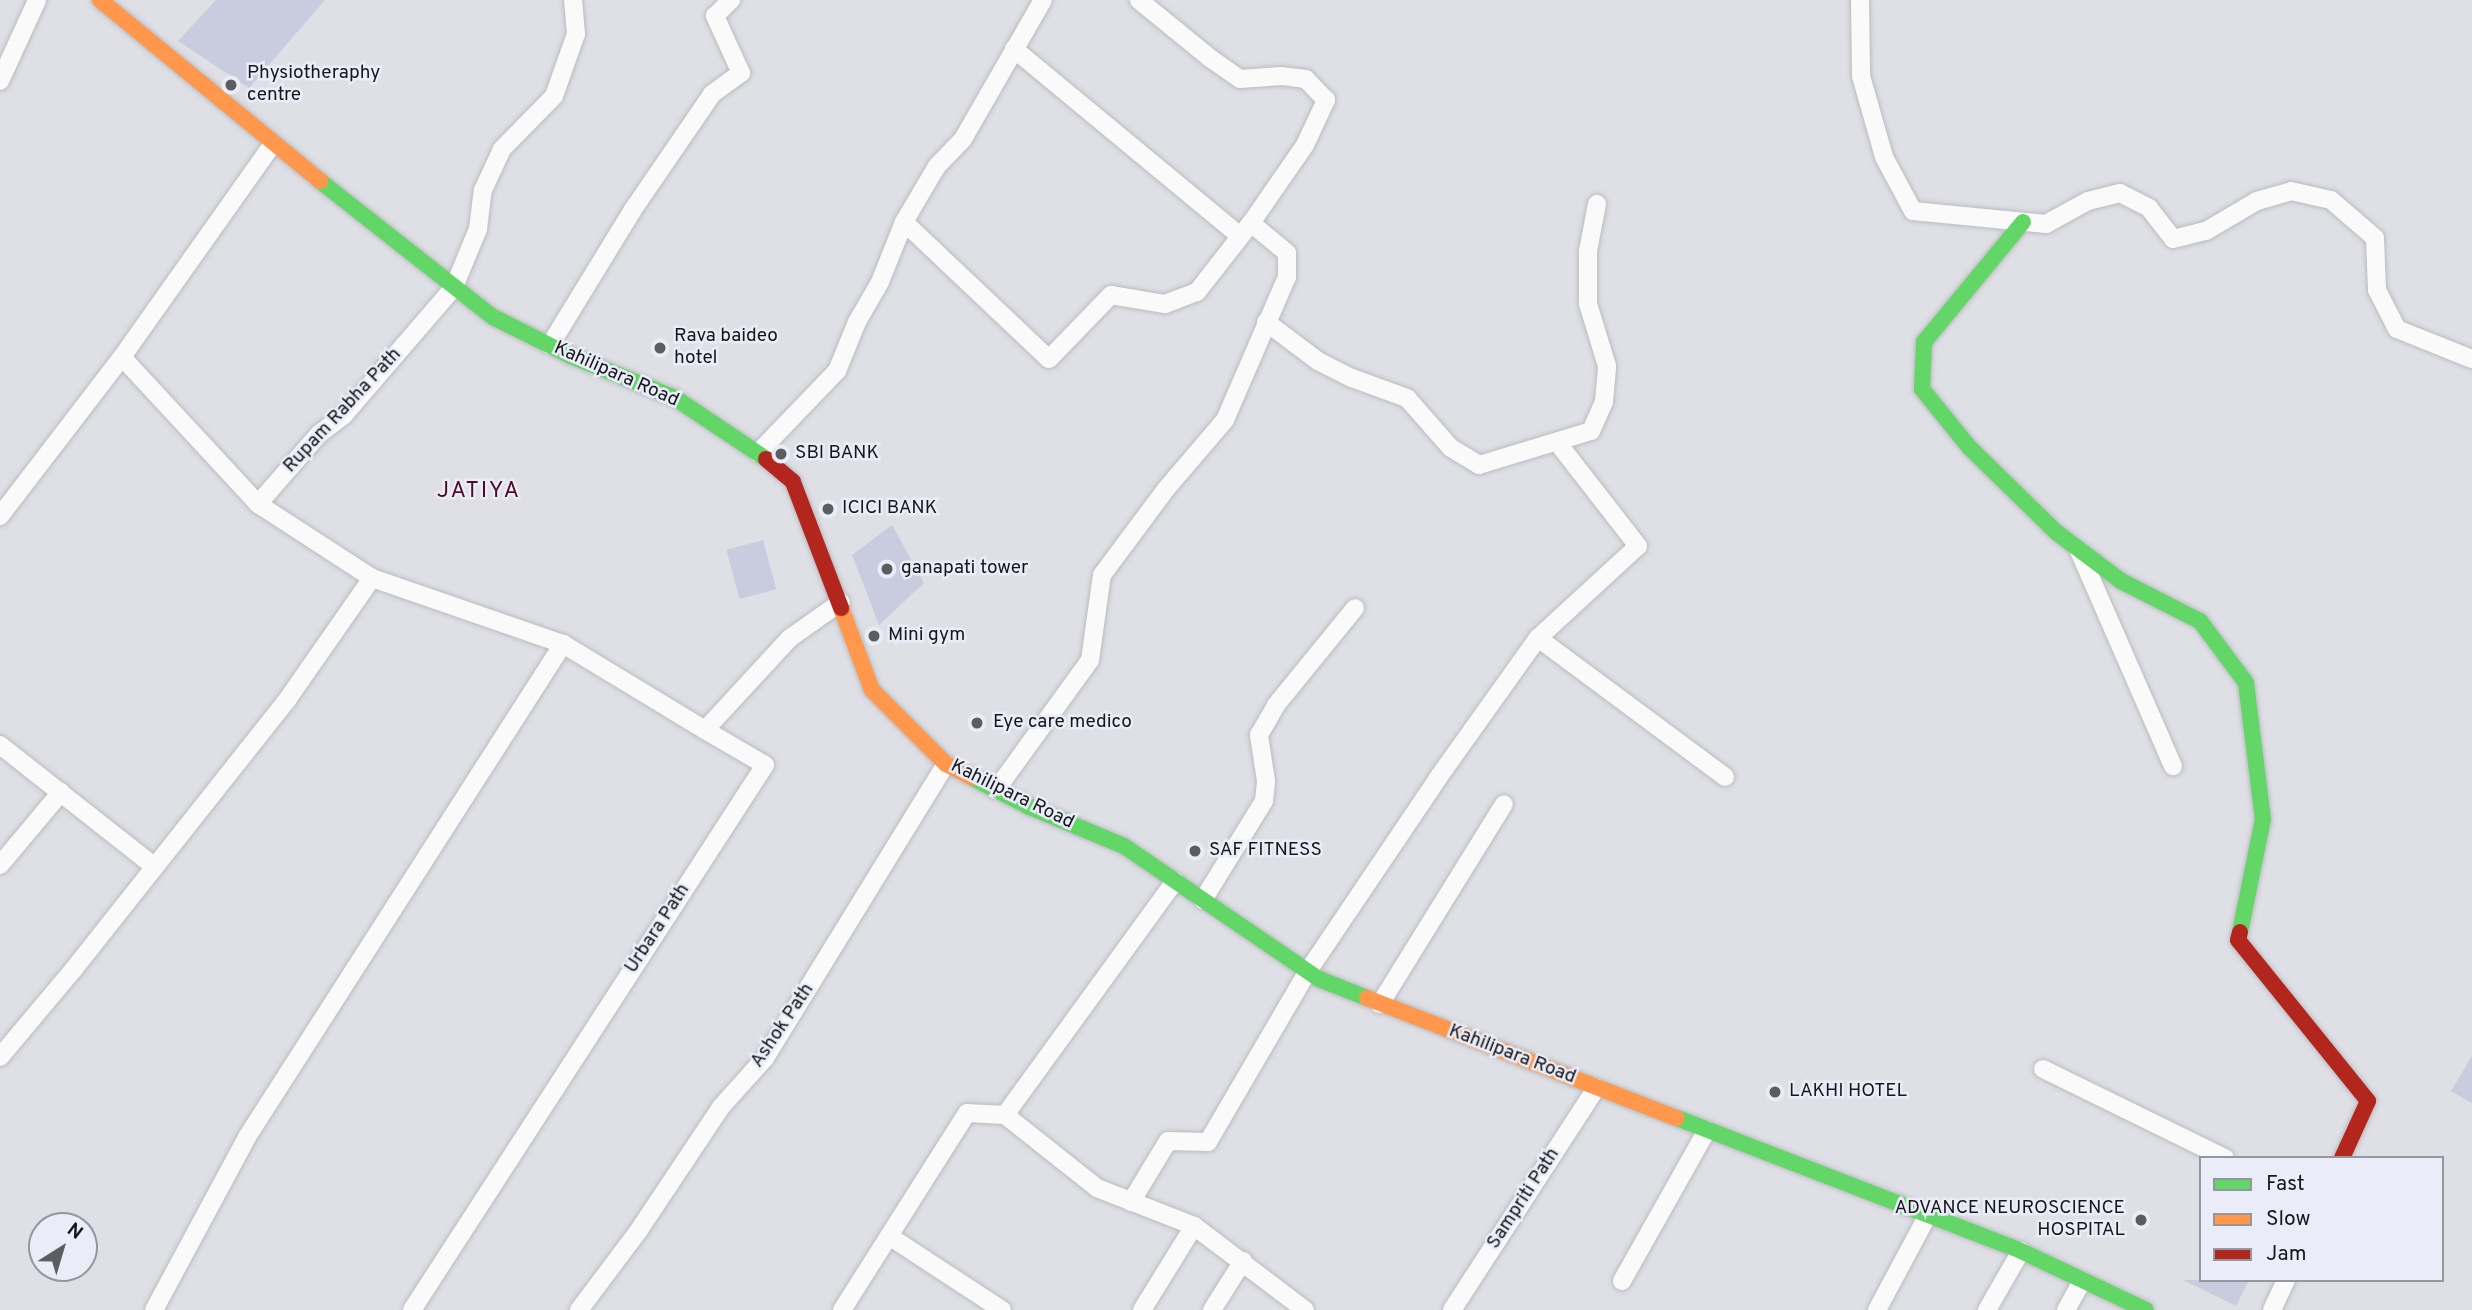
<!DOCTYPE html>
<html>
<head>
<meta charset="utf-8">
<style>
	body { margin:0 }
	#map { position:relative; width:2472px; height:1310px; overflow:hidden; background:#dfe0e6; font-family:Overpass,sans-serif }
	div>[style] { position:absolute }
	.building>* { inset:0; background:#c8ccde; transform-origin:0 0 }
	.roads { filter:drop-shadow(0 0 2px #babcbf) drop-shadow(0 0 2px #babcbf) }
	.street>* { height:18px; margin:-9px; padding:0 9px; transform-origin:9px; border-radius:9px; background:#fafafb }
	.fast>* { height:16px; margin:-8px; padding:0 8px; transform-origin:8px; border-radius:8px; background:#63d668 }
	.slow>* { height:16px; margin:-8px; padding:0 8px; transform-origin:8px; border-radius:8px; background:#ff974d }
	.jam>* { height:16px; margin:-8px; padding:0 8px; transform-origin:8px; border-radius:8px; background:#b3261e }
	.dots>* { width:19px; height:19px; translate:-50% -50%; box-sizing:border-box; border:4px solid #eaecf7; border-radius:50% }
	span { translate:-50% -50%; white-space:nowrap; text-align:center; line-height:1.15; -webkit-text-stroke:5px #eaecf7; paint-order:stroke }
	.poi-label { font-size:19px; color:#16171a }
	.left { translate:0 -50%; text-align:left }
	.right { translate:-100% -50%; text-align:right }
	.street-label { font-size:19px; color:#16171a }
	.quarter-label { font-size:23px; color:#500c27; letter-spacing:2px }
	.legend { position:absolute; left:2199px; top:1156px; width:245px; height:126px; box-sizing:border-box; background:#eaecf7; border:2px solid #95979f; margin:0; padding:9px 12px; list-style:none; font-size:21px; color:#16171a }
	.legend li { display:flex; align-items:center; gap:14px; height:35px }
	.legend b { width:35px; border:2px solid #95979f }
	.north { position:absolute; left:28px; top:1212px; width:70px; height:70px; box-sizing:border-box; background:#eaecf7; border:2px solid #95979f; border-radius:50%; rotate:37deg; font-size:19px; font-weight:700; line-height:28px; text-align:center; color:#16171a }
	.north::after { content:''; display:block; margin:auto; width:24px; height:32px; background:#5c5d61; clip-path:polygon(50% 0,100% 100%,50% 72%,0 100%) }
</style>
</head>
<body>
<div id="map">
	<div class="building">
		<i style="clip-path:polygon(216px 0,325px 0,249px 88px,178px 41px)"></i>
		<i style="clip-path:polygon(892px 525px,924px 583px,879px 625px,852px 555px)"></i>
		<i style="left:763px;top:540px;width:51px;height:38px;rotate:75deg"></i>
		<i style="clip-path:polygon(2472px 1056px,2472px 1103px,2451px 1091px)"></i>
		<i style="clip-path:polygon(2183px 1280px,2249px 1280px,2236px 1306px)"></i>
	</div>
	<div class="roads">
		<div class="street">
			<i style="left:1860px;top:0;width:76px;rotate:89.2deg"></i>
			<i style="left:1861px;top:76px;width:84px;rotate:74.1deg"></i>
			<i style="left:1884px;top:157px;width:61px;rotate:61.8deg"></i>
			<i style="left:1913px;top:211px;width:134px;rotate:5.6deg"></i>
			<i style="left:2046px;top:224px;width:48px;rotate:-28.7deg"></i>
			<i style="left:2088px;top:201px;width:33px;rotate:-14deg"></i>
			<i style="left:2120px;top:193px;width:33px;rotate:27deg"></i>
			<i style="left:2149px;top:208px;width:39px;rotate:52deg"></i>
			<i style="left:2173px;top:239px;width:34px;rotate:-14deg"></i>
			<i style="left:2206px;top:231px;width:59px;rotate:-30.5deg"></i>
			<i style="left:2257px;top:201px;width:35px;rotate:-16deg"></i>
			<i style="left:2291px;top:191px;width:41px;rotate:12.7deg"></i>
			<i style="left:2331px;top:200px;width:58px;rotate:40.8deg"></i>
			<i style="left:2375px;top:238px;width:52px;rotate:87.8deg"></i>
			<i style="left:2377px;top:290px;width:44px;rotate:62.9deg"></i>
			<i style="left:2397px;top:329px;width:81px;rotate:21.8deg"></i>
			<i style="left:1014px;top:49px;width:293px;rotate:39.6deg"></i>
			<i style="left:0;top:81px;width:89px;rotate:-65.4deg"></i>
			<i style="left:904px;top:222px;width:199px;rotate:43.4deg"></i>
			<i style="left:1049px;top:359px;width:89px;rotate:-45.9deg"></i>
			<i style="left:1111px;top:295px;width:55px;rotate:9.5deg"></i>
			<i style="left:1165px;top:304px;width:34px;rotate:-21deg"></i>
			<i style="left:1197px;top:292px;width:88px;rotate:-52deg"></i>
			<i style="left:1266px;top:322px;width:65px;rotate:36.9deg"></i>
			<i style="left:1318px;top:361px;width:38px;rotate:27deg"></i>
			<i style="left:1352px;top:378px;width:59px;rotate:20deg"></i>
			<i style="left:1407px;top:398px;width:67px;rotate:48.7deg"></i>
			<i style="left:1451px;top:448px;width:33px;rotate:31deg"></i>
			<i style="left:1479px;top:465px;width:117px;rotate:-16.9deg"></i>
			<i style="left:1591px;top:431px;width:32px;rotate:-66deg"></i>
			<i style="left:1604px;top:402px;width:36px;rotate:-85deg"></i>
			<i style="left:1607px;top:366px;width:65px;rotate:-107deg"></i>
			<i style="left:1588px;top:304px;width:53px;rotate:-90deg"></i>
			<i style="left:1588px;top:251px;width:48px;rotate:-79.2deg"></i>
			<i style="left:550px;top:345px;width:157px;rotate:-58.5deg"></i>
			<i style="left:632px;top:211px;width:142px;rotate:-55.6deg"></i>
			<i style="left:712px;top:94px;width:36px;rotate:-36deg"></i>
			<i style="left:741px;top:73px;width:63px;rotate:-114.5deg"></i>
			<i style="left:715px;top:16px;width:23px;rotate:-45deg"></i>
			<i style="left:122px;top:357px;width:200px;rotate:47.2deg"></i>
			<i style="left:258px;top:504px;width:136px;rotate:33deg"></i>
			<i style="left:372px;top:578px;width:202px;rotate:19.1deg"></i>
			<i style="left:1557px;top:442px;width:132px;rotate:52.1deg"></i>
			<i style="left:1638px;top:546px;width:136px;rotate:137.4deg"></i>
			<i style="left:1538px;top:638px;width:233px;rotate:36.6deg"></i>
			<i style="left:758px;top:453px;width:114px;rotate:-46.1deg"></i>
			<i style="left:837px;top:371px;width:53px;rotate:-67.8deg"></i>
			<i style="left:857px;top:322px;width:46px;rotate:-60.1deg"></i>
			<i style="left:880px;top:282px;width:65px;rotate:-68.2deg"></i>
			<i style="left:904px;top:222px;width:65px;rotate:-59.5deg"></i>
			<i style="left:937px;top:166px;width:37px;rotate:-46deg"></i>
			<i style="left:963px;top:139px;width:160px;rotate:-60.1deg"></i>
			<i style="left:258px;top:504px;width:93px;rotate:-48.9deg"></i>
			<i style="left:319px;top:434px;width:31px;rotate:-37deg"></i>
			<i style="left:344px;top:415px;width:169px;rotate:-49.3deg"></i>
			<i style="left:454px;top:287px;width:63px;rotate:-67.5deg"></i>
			<i style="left:478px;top:229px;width:39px;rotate:-83deg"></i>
			<i style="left:483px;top:190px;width:45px;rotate:-65.1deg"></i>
			<i style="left:502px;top:149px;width:74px;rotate:-45.5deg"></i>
			<i style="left:554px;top:96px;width:66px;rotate:-70.5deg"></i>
			<i style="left:576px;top:34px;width:34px;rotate:-95deg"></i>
			<i style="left:0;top:516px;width:200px;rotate:-52.5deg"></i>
			<i style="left:122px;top:357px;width:261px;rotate:-54.7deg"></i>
			<i style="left:2079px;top:551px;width:235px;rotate:66.4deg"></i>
			<i style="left:0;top:745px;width:197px;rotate:38.2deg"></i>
			<i style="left:996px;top:790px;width:160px;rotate:-54.1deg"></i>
			<i style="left:1090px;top:660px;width:86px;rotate:-82deg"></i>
			<i style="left:1102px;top:575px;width:107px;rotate:-53.3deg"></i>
			<i style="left:1166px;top:489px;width:91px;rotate:-49.5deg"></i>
			<i style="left:1225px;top:420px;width:156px;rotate:-66.6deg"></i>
			<i style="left:1287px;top:277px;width:24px;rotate:-90deg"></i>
			<i style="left:1287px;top:253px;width:47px;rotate:-140.2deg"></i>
			<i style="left:1251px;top:223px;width:95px;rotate:-55.3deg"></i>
			<i style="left:1305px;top:145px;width:50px;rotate:-65deg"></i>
			<i style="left:1326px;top:100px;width:29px;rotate:-134deg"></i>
			<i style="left:1306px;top:79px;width:24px;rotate:-173deg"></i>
			<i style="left:1282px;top:76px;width:42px;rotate:175.9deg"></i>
			<i style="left:1240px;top:79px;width:37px;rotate:-145deg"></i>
			<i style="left:1210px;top:58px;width:92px;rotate:-140.8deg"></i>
			<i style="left:0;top:865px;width:95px;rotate:-50.1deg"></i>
			<i style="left:1203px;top:900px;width:116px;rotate:-58.4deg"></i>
			<i style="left:1264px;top:801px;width:20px;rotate:-84deg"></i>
			<i style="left:1266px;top:781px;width:47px;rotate:-98.7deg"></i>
			<i style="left:1259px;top:735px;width:34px;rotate:-60deg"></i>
			<i style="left:1276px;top:705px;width:125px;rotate:-50.8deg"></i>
			<i style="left:1380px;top:1004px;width:235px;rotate:-58.2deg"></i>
			<i style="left:0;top:1057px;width:114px;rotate:-50deg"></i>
			<i style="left:73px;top:970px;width:345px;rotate:-51.6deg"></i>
			<i style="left:287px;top:700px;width:149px;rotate:-55.1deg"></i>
			<i style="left:2043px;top:1069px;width:203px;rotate:26.1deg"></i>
			<i style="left:1005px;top:1115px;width:117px;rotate:38.4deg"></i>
			<i style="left:1097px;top:1188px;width:104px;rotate:21.4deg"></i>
			<i style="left:1131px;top:1202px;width:71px;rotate:-58.8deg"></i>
			<i style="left:1168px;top:1141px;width:40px;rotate:1.4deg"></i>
			<i style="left:1208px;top:1142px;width:198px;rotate:-59.7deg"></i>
			<i style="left:1308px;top:971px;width:233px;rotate:-56deg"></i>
			<i style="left:1438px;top:778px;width:172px;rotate:-54.5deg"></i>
			<i style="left:889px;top:1236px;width:135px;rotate:33.2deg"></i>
			<i style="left:1622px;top:1281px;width:173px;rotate:-60.6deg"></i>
			<i style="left:154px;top:1310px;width:196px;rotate:-61.7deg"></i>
			<i style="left:247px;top:1137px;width:586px;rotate:-57.34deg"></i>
			<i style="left:563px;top:644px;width:166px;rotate:31.2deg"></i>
			<i style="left:412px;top:1310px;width:649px;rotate:-57.07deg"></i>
			<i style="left:765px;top:765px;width:69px;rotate:-149.7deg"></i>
			<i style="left:705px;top:730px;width:125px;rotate:-47.3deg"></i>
			<i style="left:790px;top:638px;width:62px;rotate:-35.2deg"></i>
			<i style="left:579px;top:1310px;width:100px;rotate:-53.1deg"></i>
			<i style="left:639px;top:1230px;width:148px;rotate:-56.3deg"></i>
			<i style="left:721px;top:1107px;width:66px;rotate:-48.1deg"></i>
			<i style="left:765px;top:1058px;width:345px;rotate:-58.4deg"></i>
			<i style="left:842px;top:1310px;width:233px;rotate:-57.6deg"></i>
			<i style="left:967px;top:1113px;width:38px;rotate:3deg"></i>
			<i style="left:1005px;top:1115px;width:289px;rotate:-54deg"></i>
			<i style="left:1142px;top:1310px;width:99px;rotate:-58.2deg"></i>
			<i style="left:1194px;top:1226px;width:139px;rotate:37.1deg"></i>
			<i style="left:1212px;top:1310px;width:58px;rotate:-57.7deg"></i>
			<i style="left:1452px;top:1310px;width:265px;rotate:-57deg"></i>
			<i style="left:1877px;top:1310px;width:108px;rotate:-61.8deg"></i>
			<i style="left:1987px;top:1310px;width:68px;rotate:-60deg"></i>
			<i style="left:2066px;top:1310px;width:33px;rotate:-61deg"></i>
			<i style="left:2272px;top:1310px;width:33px;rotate:-65deg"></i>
		</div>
		<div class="fast">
			<i style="left:320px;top:181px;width:220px;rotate:38.2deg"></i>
			<i style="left:493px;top:317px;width:87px;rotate:26.6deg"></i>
			<i style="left:571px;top:356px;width:112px;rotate:22deg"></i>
			<i style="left:675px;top:398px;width:110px;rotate:33.8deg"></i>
			<i style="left:2023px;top:222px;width:156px;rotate:129.5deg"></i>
			<i style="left:1924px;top:342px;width:47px;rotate:92.4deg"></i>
			<i style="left:1922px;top:389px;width:75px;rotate:51deg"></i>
			<i style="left:1969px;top:447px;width:122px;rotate:44.3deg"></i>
			<i style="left:2056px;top:532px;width:81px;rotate:37deg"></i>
			<i style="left:2121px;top:581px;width:89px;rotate:26.9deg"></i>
			<i style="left:2200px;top:621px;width:77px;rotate:53.4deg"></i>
			<i style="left:2246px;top:683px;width:137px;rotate:82.9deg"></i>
			<i style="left:2263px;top:819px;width:115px;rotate:101.5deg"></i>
			<i style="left:973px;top:778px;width:64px;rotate:27deg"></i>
			<i style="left:1030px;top:807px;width:102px;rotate:22.5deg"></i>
			<i style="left:1124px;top:846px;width:236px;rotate:34.3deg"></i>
			<i style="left:1319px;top:979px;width:52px;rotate:21.6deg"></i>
			<i style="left:1677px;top:1118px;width:369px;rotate:21.1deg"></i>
			<i style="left:2021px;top:1251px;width:138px;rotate:25.3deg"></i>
		</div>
		<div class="slow">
			<i style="left:100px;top:0;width:285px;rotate:39.4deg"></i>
			<i style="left:841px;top:608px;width:88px;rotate:69.3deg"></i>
			<i style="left:872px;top:690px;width:105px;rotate:45deg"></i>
			<i style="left:946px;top:764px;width:30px;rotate:27deg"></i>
			<i style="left:1367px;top:998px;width:332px;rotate:21.2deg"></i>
		</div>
		<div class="jam">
			<i style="left:766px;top:459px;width:35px;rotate:40deg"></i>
			<i style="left:793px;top:482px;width:135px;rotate:69.1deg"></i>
			<i style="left:2240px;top:932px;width:8px;rotate:104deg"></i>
			<i style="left:2238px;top:940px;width:207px;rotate:51.1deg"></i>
			<i style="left:2368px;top:1101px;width:63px;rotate:114.5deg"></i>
		</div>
	</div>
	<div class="dots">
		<i style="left:231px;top:85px;background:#5c5d61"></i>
		<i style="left:660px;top:348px;background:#5c5d61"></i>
		<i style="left:781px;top:454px;background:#5c5d61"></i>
		<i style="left:828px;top:509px;background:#5c5d61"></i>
		<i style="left:887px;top:569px;background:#5c5d61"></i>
		<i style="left:874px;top:636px;background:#5c5d61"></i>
		<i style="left:977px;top:723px;background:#5c5d61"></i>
		<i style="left:1195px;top:851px;background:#5c5d61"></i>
		<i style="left:1775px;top:1092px;background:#5c5d61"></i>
		<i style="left:2141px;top:1220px;background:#5c5d61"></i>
	</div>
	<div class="poi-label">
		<span class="left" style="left:247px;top:85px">Physiotheraphy<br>centre</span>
		<span class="left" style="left:674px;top:348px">Rava baideo<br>hotel</span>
		<span class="left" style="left:795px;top:454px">SBI BANK</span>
		<span class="left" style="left:842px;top:509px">ICICI BANK</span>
		<span class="left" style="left:901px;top:569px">ganapati tower</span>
		<span class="left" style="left:888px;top:636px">Mini gym</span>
		<span class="left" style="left:993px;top:723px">Eye care medico</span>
		<span class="left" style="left:1209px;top:851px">SAF FITNESS</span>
		<span class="left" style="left:1789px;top:1092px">LAKHI HOTEL</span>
		<span class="right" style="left:2125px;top:1220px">ADVANCE NEUROSCIENCE<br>HOSPITAL</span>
	</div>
	<div class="street-label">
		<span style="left:616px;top:375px;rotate:24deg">Kahilipara Road</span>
		<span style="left:343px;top:411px;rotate:-47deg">Rupam Rabha Path</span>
		<span style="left:1012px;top:795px;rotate:26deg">Kahilipara Road</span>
		<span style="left:658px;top:929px;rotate:-57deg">Urbara Path</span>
		<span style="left:783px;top:1026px;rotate:-56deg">Ashok Path</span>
		<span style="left:1512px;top:1055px;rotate:21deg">Kahilipara Road</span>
		<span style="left:1524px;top:1199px;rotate:-57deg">Sampriti Path</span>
	</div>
	<div class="quarter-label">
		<span style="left:479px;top:492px">JATIYA</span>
	</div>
	<ul class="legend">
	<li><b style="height:9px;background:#63d668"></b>Fast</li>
	<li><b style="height:9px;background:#ff974d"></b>Slow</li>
	<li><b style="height:9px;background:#b3261e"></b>Jam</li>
	</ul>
	<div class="north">N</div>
</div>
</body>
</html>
